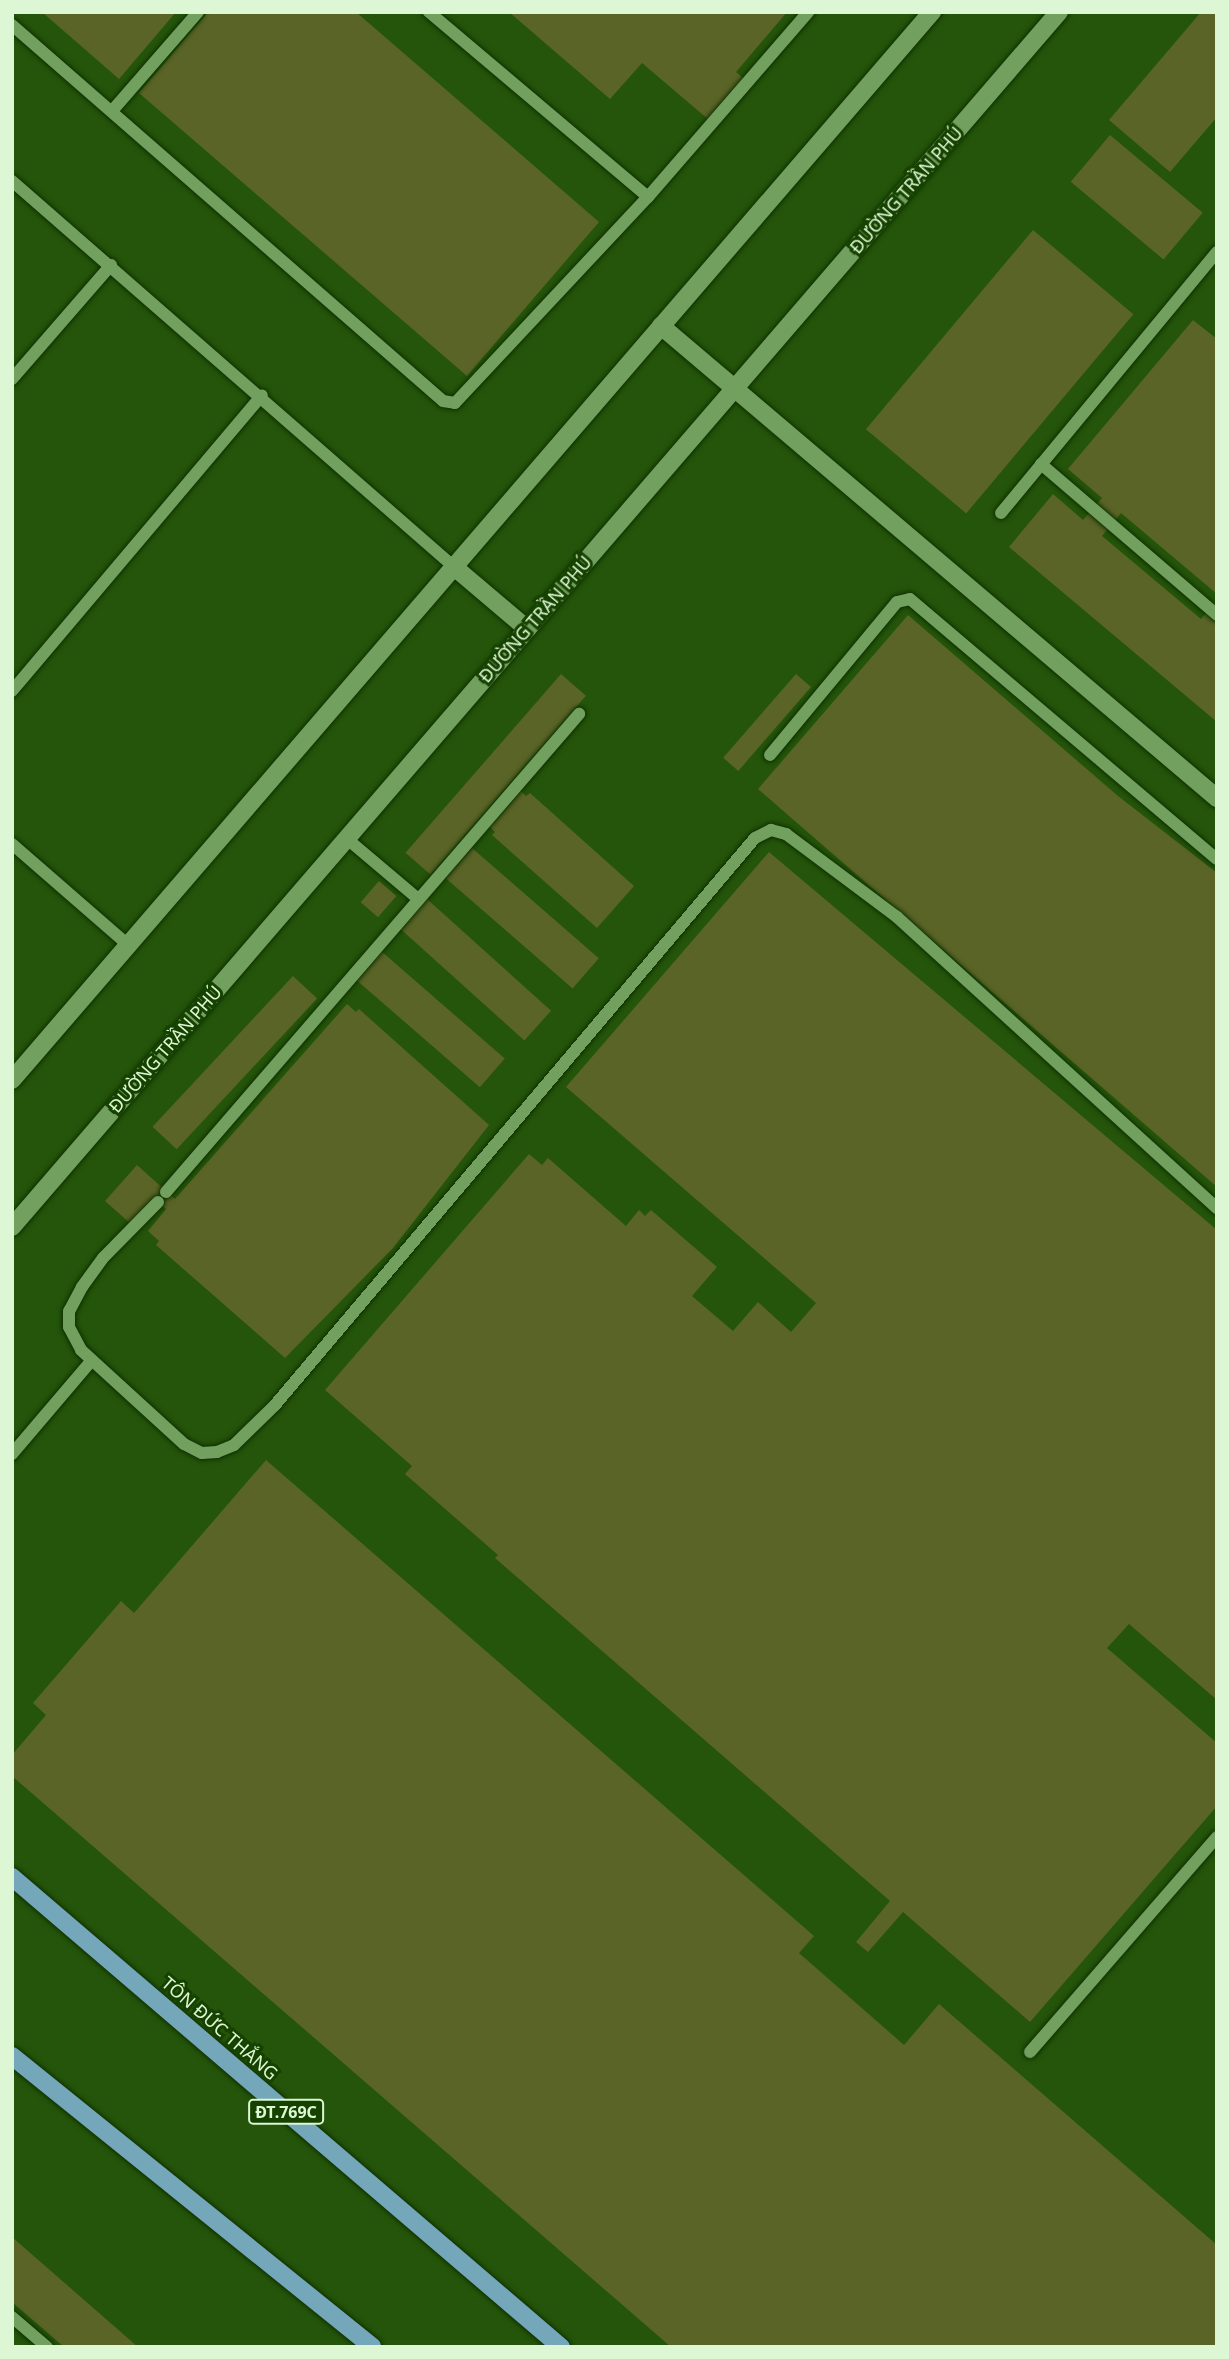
<!DOCTYPE html>
<html>
<head>
<meta charset="utf-8">
<style>
	body { margin:0 }
	#map { position:relative; width:1229px; height:2359px; overflow:hidden; background:#214d0c; font-family:"Noto Sans",sans-serif }
	div>[style] { position:absolute }
	.built>* { inset:0; background:#24550a; transform-origin:0 0 }
	.building>* { inset:0; background:#5a6426; transform-origin:0 0 }
	.roads { filter:drop-shadow(0 0 2px #0f3000) drop-shadow(0 0 2px #0f3000) }
	.service>* { height:12px; margin:-6px; padding:0 6px; transform-origin:6px; border-radius:6px; background:#71a05f }
	.minor>* { height:18px; margin:-9px; padding:0 9px; transform-origin:9px; border-radius:9px; background:#71a05f }
	.secondary>* { height:18px; margin:-9px; padding:0 9px; transform-origin:9px; border-radius:9px; background:#71a05f }
	.primary>* { height:18px; margin:-9px; padding:0 9px; transform-origin:9px; border-radius:9px; background:#75a7ba }
	span { translate:-50% -50%; white-space:nowrap; text-align:center; line-height:1.15; -webkit-text-stroke:6px #164200; paint-order:stroke }
	.shield-label span { padding:2px 5px; background:#164200; border:2px solid; border-radius:5px; -webkit-text-stroke-width:0 }
	.shield-label { font-size:16px; color:#ddf6d4; font-weight:700 }
	.street-label { font-size:18px; color:#ddf6d4 }
	.frame { position:absolute; inset:0; border:14px solid #ddf6d4; pointer-events:none }
</style>
</head>
<body>
<div id="map">
	<div class="built">
		<i style="left:12px;top:12px;width:1205px;height:2335px"></i>
	</div>
	<div class="building">
		<i style="clip-path:polygon(42px 12px,176px 12px,119px 79px)"></i>
		<i style="clip-path:polygon(208px 12px,356px 12px,599px 222px,467px 376px,139px 93px)"></i>
		<i style="clip-path:polygon(509px 12px,787px 12px,736px 72px,744px 79px,709px 120px,642px 63px,610px 99px)"></i>
		<i style="clip-path:polygon(1201px 12px,1217px 12px,1217px 117px,1170px 172px,1109px 120px)"></i>
		<i style="left:1110px;top:135px;width:121px;height:61px;rotate:40deg"></i>
		<i style="left:1033px;top:230px;width:131px;height:260px;rotate:40deg"></i>
		<i style="clip-path:polygon(1193px 320px,1217px 339px,1217px 594px,1121px 513px,1102px 536px,1201px 619px,1217px 600px,1217px 722px,1009px 547px,1053px 494px,1083px 520px,1102px 498px,1068px 469px)"></i>
		<i style="clip-path:polygon(908px 615px,1118px 796px,1217px 873px,1217px 1187px,758px 789px)"></i>
		<i style="left:561px;top:674px;width:33px;height:237px;rotate:41deg"></i>
		<i style="left:796px;top:674px;width:20px;height:111px;rotate:41deg"></i>
		<i style="clip-path:polygon(521px 791px,526px 796px,530px 793px,634px 886px,597px 928px,492px 835px,495px 832px,490px 827px)"></i>
		<i style="left:472px;top:848px;width:168px;height:40px;rotate:41deg"></i>
		<i style="clip-path:polygon(769px 852px,1217px 1230px,1217px 1700px,1129px 1624px,1107px 1648px,1217px 1743px,1217px 1806px,1030px 2022px,903px 1912px,868px 1952px,856px 1942px,890px 1901px,495px 1558px,498px 1555px,405px 1474px,412px 1466px,325px 1390px,529px 1154px,542px 1165px,548px 1158px,626px 1226px,639px 1210px,645px 1216px,651px 1210px,717px 1267px,692px 1296px,733px 1331px,758px 1302px,791px 1332px,816px 1303px,566px 1087px)"></i>
		<i style="left:379px;top:881px;width:23px;height:28px;rotate:41deg"></i>
		<i style="left:427px;top:899px;width:167px;height:40px;rotate:42deg"></i>
		<i style="left:381px;top:951px;width:164px;height:38px;rotate:41deg"></i>
		<i style="left:293px;top:976px;width:33px;height:206px;rotate:43deg"></i>
		<i style="clip-path:polygon(347px 1004px,356px 1012px,359px 1009px,489px 1125px,393px 1248px,285px 1358px,156px 1245px,159px 1241px,148px 1231px,166px 1209px,154px 1198px,131px 1224px,105px 1201px,137px 1165px,175px 1199px)"></i>
		<i style="clip-path:polygon(266px 1460px,814px 1936px,799px 1953px,904px 2045px,939px 2004px,1217px 2245px,1217px 2347px,671px 2347px,12px 1776px,12px 1755px,46px 1715px,33px 1703px,121px 1601px,134px 1613px)"></i>
		<i style="clip-path:polygon(12px 2237px,138px 2347px,64px 2347px,12px 2302px)"></i>
	</div>
	<div class="roads">
		<div class="service">
			<i style="left:12px;top:25px;width:572px;rotate:41.1deg"></i>
			<i style="left:443px;top:401px;width:12px;rotate:9deg"></i>
			<i style="left:455px;top:403px;width:282px;rotate:-46.9deg"></i>
			<i style="left:648px;top:197px;width:287px;rotate:-139.8deg"></i>
			<i style="left:112px;top:111px;width:131px;rotate:-49deg"></i>
			<i style="left:12px;top:181px;width:585px;rotate:41.12deg"></i>
			<i style="left:648px;top:197px;width:245px;rotate:-49.1deg"></i>
			<i style="left:12px;top:379px;width:151px;rotate:-49deg"></i>
			<i style="left:1041px;top:464px;width:232px;rotate:40.6deg"></i>
			<i style="left:1001px;top:513px;width:339px;rotate:-50.4deg"></i>
			<i style="left:12px;top:691px;width:387px;rotate:-49.8deg"></i>
			<i style="left:770px;top:755px;width:199px;rotate:-50.3deg"></i>
			<i style="left:897px;top:602px;width:13px;rotate:-13deg"></i>
			<i style="left:910px;top:599px;width:402px;rotate:40.3deg"></i>
			<i style="left:346px;top:838px;width:93px;rotate:40.2deg"></i>
			<i style="left:12px;top:844px;width:154px;rotate:41deg"></i>
			<i style="left:166px;top:1192px;width:632px;rotate:-49.17deg"></i>
			<i style="left:158px;top:1202px;width:78px;rotate:134.5deg"></i>
			<i style="left:103px;top:1258px;width:36px;rotate:126deg"></i>
			<i style="left:82px;top:1287px;width:27px;rotate:118deg"></i>
			<i style="left:69px;top:1311px;width:16px;rotate:90deg"></i>
			<i style="left:69px;top:1327px;width:26px;rotate:62deg"></i>
			<i style="left:81px;top:1350px;width:139px;rotate:42.4deg"></i>
			<i style="left:184px;top:1444px;width:20px;rotate:27deg"></i>
			<i style="left:202px;top:1453px;width:15px;rotate:-4deg"></i>
			<i style="left:217px;top:1452px;width:18px;rotate:-22deg"></i>
			<i style="left:234px;top:1445px;width:57px;rotate:-44.3deg"></i>
			<i style="left:275px;top:1405px;width:743px;rotate:-49.75deg"></i>
			<i style="left:755px;top:838px;width:18px;rotate:-27deg"></i>
			<i style="left:771px;top:830px;width:16px;rotate:15deg"></i>
			<i style="left:786px;top:834px;width:139px;rotate:36.8deg"></i>
			<i style="left:897px;top:917px;width:433px;rotate:42.3deg"></i>
			<i style="left:12px;top:1454px;width:123px;rotate:-49.6deg"></i>
			<i style="left:1030px;top:2052px;width:285px;rotate:-49deg"></i>
			<i style="left:12px;top:2317px;width:46px;rotate:40.6deg"></i>
		</div>
		<div class="minor">
			<i style="left:734px;top:388px;width:634px;rotate:40.33deg"></i>
		</div>
		<div class="secondary">
			<i style="left:661px;top:326px;width:96px;rotate:40.3deg"></i>
			<i style="left:453px;top:566px;width:96px;rotate:40.3deg"></i>
			<i style="left:12px;top:1080px;width:1410px;rotate:-49.26deg"></i>
			<i style="left:12px;top:1227px;width:1604px;rotate:-49.25deg"></i>
		</div>
		<div class="primary">
			<i style="left:12px;top:1877px;width:723px;rotate:40.57deg"></i>
			<i style="left:12px;top:2056px;width:463px;rotate:38.9deg"></i>
		</div>
	</div>
	<div class="shield-label">
		<span style="left:286px;top:2112px">ĐT.769C</span>
	</div>
	<div class="street-label">
		<span style="left:906px;top:190px;rotate:-49deg">ĐƯỜNG TRẦN PHÚ</span>
		<span style="left:535px;top:619px;rotate:-49deg">ĐƯỜNG TRẦN PHÚ</span>
		<span style="left:165px;top:1049px;rotate:-49deg">ĐƯỜNG TRẦN PHÚ</span>
		<span style="left:220px;top:2028px;rotate:41deg">TÔN ĐỨC THẮNG</span>
	</div>
	<div class="frame"></div>
</div>
</body>
</html>
